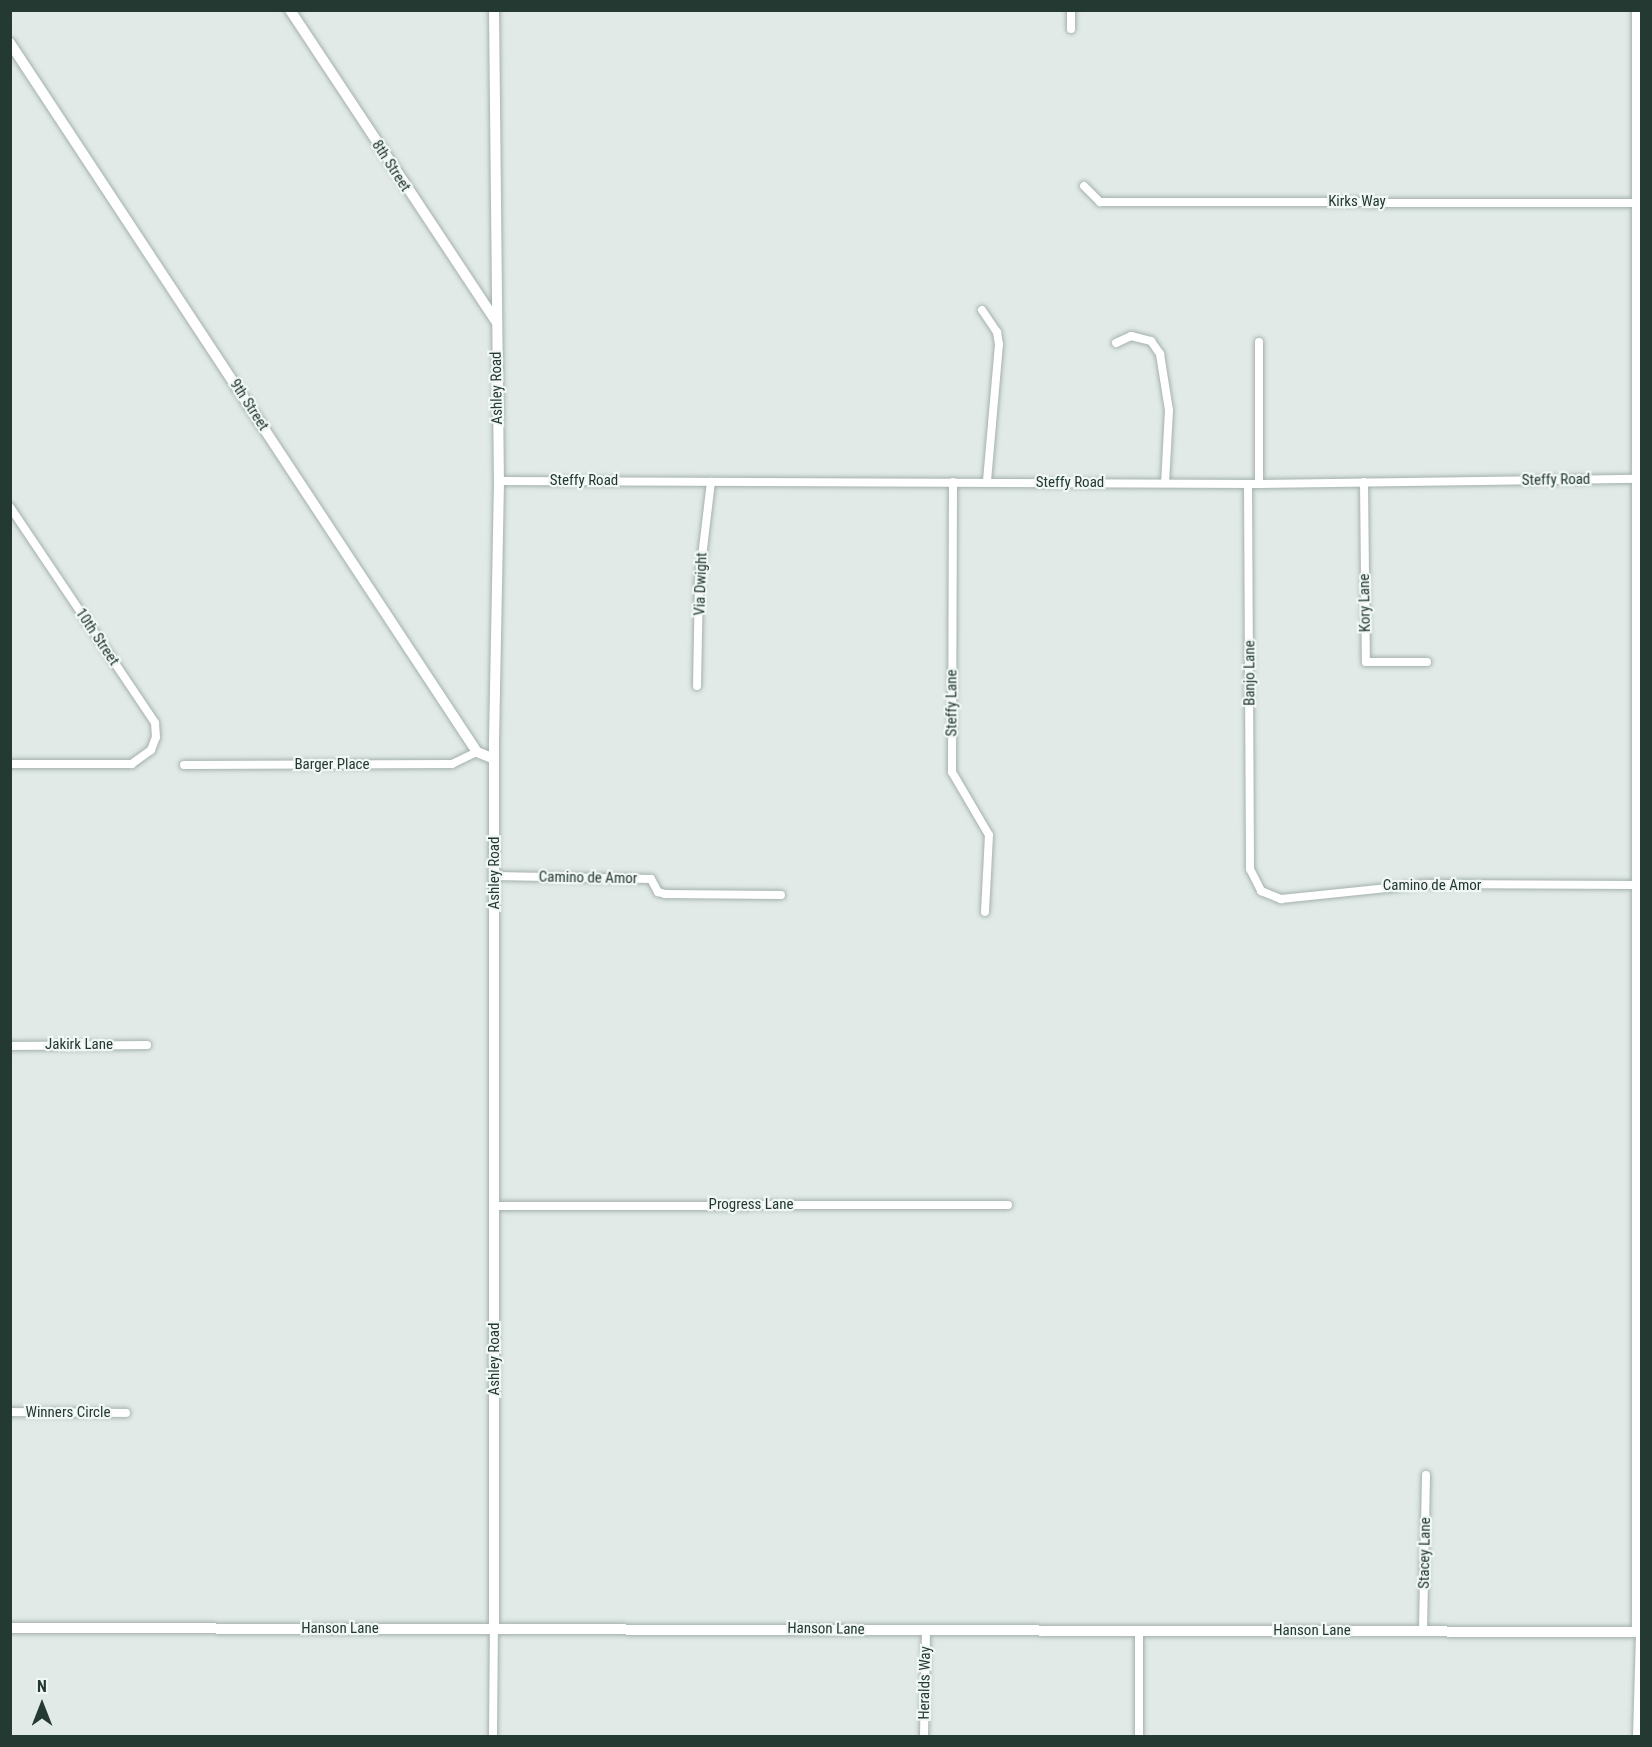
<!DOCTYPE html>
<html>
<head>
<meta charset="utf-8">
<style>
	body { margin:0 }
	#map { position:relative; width:1652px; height:1747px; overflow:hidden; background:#e1eae6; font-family:"Roboto Condensed",sans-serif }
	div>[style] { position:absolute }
	.roads { filter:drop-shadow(0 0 2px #a4b1ac) drop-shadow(0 0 2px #a4b1ac) }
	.street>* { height:8px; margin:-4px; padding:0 4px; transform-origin:4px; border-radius:4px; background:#fff }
	.secondary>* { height:10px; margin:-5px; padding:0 5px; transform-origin:5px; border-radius:5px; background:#fff }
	span { translate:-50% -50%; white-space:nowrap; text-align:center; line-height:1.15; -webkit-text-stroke:4.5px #f1f7f4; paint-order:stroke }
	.street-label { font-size:15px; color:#233932 }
	.frame { position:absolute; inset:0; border:12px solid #233932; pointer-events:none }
	.north { position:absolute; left:12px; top:1675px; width:60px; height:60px; -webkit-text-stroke:4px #f1f7f4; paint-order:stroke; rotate:0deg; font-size:16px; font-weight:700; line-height:24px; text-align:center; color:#233932 }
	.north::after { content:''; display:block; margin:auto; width:21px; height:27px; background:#233932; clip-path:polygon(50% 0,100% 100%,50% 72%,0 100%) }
</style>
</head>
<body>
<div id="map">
	<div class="roads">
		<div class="street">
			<i style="left:1071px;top:29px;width:19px;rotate:-90deg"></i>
			<i style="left:1084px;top:186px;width:23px;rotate:45deg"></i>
			<i style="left:1100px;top:202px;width:537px;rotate:0.11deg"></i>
			<i style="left:982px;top:310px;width:27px;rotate:56deg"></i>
			<i style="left:997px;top:332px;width:12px;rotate:81deg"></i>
			<i style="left:999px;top:344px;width:139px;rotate:95deg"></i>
			<i style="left:1116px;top:343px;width:17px;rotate:-25deg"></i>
			<i style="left:1131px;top:336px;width:21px;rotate:14deg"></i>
			<i style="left:1151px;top:341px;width:16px;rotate:55deg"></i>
			<i style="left:1160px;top:354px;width:57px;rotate:80.9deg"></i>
			<i style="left:1169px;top:410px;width:73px;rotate:93.1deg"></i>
			<i style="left:499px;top:481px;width:760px;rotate:0.23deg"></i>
			<i style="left:1259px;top:484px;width:381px;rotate:-0.8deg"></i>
			<i style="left:953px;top:482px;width:290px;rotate:90.2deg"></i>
			<i style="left:952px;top:772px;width:73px;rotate:59.6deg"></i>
			<i style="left:989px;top:835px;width:77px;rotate:93deg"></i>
			<i style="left:1364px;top:482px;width:180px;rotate:89.4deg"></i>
			<i style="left:1366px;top:662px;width:61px"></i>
			<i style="left:1248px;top:484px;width:385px;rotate:89.7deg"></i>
			<i style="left:1250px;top:869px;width:25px;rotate:63deg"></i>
			<i style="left:1261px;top:891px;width:22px;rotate:22deg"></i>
			<i style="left:1281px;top:899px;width:147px;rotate:-5.9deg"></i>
			<i style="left:1427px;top:884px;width:210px;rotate:0.3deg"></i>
			<i style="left:1259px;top:484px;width:142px;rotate:-90deg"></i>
			<i style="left:10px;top:507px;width:260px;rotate:56.1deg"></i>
			<i style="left:155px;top:723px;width:14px;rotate:86deg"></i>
			<i style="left:156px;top:737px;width:14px;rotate:111deg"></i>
			<i style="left:151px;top:750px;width:24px;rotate:144deg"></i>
			<i style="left:132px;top:764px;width:122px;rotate:180deg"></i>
			<i style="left:697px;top:686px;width:104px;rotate:-88.9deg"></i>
			<i style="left:699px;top:582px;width:101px;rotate:-83.2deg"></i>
			<i style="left:184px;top:765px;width:268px;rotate:-0.2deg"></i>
			<i style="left:452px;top:764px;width:28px;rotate:-26deg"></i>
			<i style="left:495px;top:876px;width:156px;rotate:1.1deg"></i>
			<i style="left:651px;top:879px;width:15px;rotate:62deg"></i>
			<i style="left:658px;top:892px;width:7px;rotate:16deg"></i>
			<i style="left:665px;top:894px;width:116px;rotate:0.5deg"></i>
			<i style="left:10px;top:1046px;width:137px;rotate:-0.4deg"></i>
			<i style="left:495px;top:1206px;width:513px;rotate:-0.11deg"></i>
			<i style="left:10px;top:1412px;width:116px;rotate:0.5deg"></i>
			<i style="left:1139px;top:1631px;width:105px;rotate:90deg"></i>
			<i style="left:1423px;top:1631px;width:156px;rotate:-88.9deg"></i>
			<i style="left:493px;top:1736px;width:106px;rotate:-89.5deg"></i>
			<i style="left:924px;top:1736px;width:106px;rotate:-88.9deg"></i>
			<i style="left:1637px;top:1736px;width:104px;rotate:-88.3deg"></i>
		</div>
		<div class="secondary">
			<i style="left:290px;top:10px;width:372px;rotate:56.5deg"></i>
			<i style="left:494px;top:10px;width:471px;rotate:89.4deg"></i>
			<i style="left:499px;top:481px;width:265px;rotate:91.1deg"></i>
			<i style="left:494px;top:746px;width:884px;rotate:90deg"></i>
			<i style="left:10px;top:43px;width:849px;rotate:56.63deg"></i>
			<i style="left:477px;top:752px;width:18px;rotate:22deg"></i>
			<i style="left:10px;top:1628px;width:1627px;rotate:0.14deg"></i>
			<i style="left:1637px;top:1632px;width:1622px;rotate:-90deg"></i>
		</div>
	</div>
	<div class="street-label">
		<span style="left:391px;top:166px;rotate:57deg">8th Street</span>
		<span style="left:1357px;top:202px">Kirks Way</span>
		<span style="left:497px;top:388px;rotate:-91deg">Ashley Road</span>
		<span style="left:249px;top:405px;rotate:57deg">9th Street</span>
		<span style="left:1556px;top:480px;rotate:-1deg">Steffy Road</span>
		<span style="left:584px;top:481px">Steffy Road</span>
		<span style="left:1070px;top:483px">Steffy Road</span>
		<span style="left:701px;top:584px;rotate:-88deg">Via Dwight</span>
		<span style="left:1365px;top:603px;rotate:-91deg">Kory Lane</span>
		<span style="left:97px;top:637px;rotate:56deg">10th Street</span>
		<span style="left:1250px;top:673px;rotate:-90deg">Banjo Lane</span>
		<span style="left:952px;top:703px;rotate:-90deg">Steffy Lane</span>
		<span style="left:332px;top:765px">Barger Place</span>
		<span style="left:495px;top:873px;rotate:-90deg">Ashley Road</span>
		<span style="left:588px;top:878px;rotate:1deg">Camino de Amor</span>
		<span style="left:1432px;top:886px">Camino de Amor</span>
		<span style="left:79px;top:1045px">Jakirk Lane</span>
		<span style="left:751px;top:1205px">Progress Lane</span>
		<span style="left:495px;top:1359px;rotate:-90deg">Ashley Road</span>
		<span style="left:68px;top:1413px">Winners Circle</span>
		<span style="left:1425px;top:1553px;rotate:-89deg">Stacey Lane</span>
		<span style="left:340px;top:1629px">Hanson Lane</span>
		<span style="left:826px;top:1629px;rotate:1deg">Hanson Lane</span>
		<span style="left:1312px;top:1631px">Hanson Lane</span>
		<span style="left:925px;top:1683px;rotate:-89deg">Heralds Way</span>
	</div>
	<div class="frame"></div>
	<div class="north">N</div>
</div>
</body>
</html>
